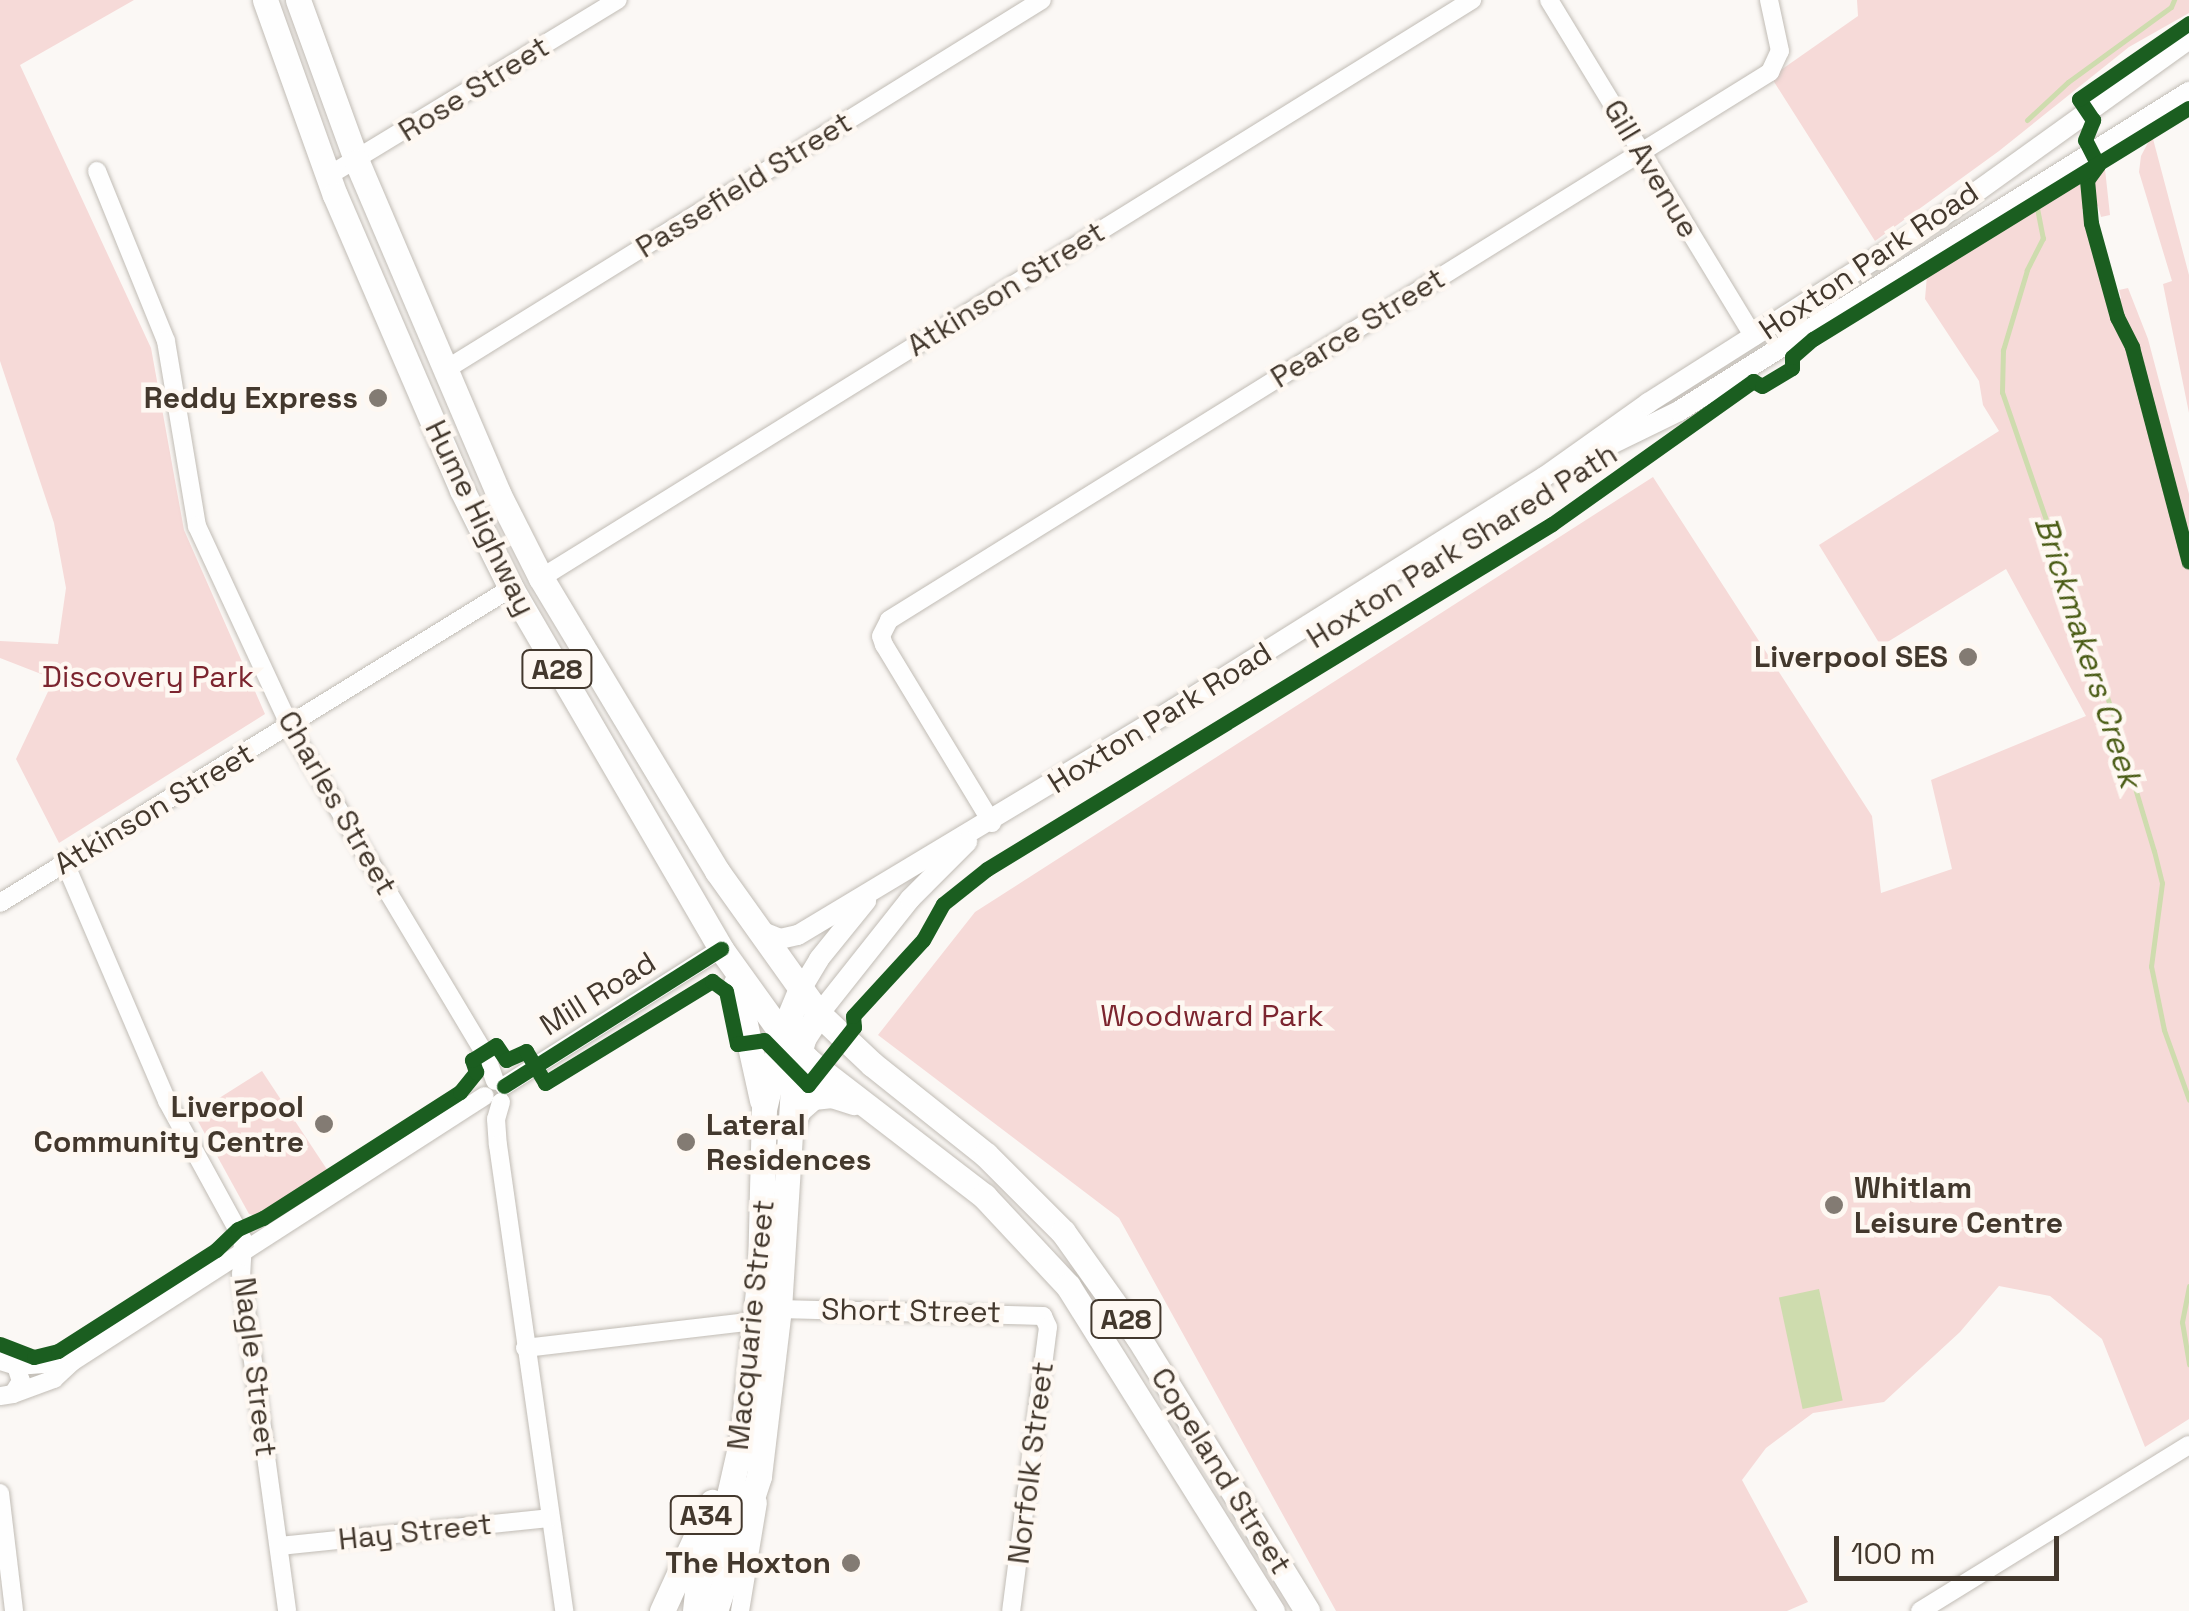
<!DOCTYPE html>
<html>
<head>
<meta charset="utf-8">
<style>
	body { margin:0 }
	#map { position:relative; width:2189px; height:1611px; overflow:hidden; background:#fbf8f5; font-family:"Space Grotesk",sans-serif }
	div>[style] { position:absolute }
	.green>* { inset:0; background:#f6dad8 }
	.water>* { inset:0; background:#cedcae; transform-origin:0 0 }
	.stream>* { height:5px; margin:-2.5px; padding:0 2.5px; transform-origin:2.5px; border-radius:2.5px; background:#cedcae }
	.roads { filter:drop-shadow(0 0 2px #c1bcb5) drop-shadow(0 0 2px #c1bcb5) }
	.minor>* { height:18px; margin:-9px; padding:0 9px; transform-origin:9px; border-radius:9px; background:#fefefe }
	.major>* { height:20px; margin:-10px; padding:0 10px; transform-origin:10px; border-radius:10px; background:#fefefe }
	.highway>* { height:25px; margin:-12.5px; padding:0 12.5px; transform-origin:12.5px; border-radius:12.5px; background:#fefefe }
	.cycleway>* { height:15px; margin:-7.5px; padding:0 7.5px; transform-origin:7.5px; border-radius:7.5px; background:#1b5e20 }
	.dots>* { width:28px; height:28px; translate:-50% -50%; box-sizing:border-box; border:5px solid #fef8f2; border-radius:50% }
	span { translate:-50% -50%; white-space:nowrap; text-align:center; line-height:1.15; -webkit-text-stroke:9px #fef8f2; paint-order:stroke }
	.shield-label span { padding:2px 8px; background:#fef8f2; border:2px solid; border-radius:8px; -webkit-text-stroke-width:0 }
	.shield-label { font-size:28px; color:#43382d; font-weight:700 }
	.street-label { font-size:30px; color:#43382d }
	.poi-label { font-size:30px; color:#43382d; font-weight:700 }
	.right { translate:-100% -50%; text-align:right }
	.left { translate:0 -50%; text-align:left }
	.park-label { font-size:30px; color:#7c252f }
	.water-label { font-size:32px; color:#4a5c15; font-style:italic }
	.scale { position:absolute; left:1834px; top:1536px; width:225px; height:45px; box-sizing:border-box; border:5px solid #43382d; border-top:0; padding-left:12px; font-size:30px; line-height:35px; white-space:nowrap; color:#43382d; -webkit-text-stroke:8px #fef8f2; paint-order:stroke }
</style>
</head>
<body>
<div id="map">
	<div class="green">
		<i style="clip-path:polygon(0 0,134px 0,20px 65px,151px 348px,184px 530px,265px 714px,59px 843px,16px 759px,54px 679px,0 658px,0 641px,58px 644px,66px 588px,54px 523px,0 361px)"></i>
		<i style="clip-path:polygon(1857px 0,2189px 0,2189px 13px,2129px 47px,1999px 151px,1875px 241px,1771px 77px,1858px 16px)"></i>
		<i style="clip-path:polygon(2152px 135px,2189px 275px,2189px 413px,2163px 284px,2172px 281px,2139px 172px,2141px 156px)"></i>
		<i style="clip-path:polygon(2099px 169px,2105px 169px,2110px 215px,2101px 217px,2098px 206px,2082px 209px,2107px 301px,2121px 298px,2119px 290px,2128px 288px,2148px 339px,2189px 494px,2189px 1419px,2145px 1447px,2102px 1339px,2050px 1296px,1999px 1286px,1960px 1332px,1884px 1402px,1813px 1413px,1766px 1448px,1742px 1480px,1808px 1602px,1787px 1611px,1336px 1611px,1119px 1218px,878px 1035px,975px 912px,1653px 477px,1872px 816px,1881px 893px,1952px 869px,1931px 780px,2086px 716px,2006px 569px,1881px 646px,1819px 545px,1999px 431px,1983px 405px,1979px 381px,1925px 299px,1927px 275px)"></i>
		<i style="clip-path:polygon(262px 1071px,328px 1171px,257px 1216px,249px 1214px,194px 1114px)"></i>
	</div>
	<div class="water">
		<i style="left:1819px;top:1289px;width:114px;height:41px;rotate:78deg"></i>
	</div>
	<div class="stream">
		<i style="left:2027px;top:120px;width:56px;rotate:-42.8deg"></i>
		<i style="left:2068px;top:82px;width:127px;rotate:-36.1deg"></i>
		<i style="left:2171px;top:7px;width:8px;rotate:-67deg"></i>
		<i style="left:2037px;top:208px;width:31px;rotate:79deg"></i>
		<i style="left:2043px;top:238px;width:36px;rotate:117deg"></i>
		<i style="left:2027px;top:270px;width:84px;rotate:106.7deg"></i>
		<i style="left:2003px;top:350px;width:42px;rotate:91.4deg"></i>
		<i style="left:2002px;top:392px;width:334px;rotate:71deg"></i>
		<i style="left:2111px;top:708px;width:149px;rotate:73.3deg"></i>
		<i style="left:2154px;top:851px;width:33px;rotate:76deg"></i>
		<i style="left:2162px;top:883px;width:84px;rotate:97.5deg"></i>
		<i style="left:2151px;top:966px;width:65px;rotate:78.5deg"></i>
		<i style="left:2164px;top:1030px;width:74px;rotate:70.3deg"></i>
		<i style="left:2189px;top:1286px;width:37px;rotate:101deg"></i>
		<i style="left:2182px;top:1322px;width:43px;rotate:80.5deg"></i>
	</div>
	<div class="roads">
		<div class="minor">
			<i style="left:1549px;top:0;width:394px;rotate:58.7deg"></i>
			<i style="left:97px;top:171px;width:183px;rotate:67.9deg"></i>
			<i style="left:166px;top:341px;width:188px;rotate:80.5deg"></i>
			<i style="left:197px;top:526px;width:230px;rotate:65.1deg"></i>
			<i style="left:294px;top:735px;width:376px;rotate:59.1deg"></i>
			<i style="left:487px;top:1058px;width:24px;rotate:71deg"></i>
			<i style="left:328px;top:176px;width:339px;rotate:-31.3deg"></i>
			<i style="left:445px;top:370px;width:702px;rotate:-31.79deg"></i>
			<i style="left:541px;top:578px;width:1096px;rotate:-31.83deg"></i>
			<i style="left:992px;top:823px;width:208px;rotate:-121.2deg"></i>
			<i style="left:884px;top:645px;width:9px;rotate:-108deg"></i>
			<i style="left:881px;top:636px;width:18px;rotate:-63deg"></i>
			<i style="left:889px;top:620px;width:1038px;rotate:-31.88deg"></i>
			<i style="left:1770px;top:72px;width:23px;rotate:-65deg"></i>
			<i style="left:1780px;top:51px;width:52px;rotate:-102.2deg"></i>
			<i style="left:65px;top:863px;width:259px;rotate:66.8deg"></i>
			<i style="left:167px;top:1101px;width:158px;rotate:61.3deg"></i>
			<i style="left:243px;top:1240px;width:34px;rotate:93deg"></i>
			<i style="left:241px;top:1274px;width:340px;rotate:82.2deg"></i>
			<i style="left:0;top:903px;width:600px;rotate:-31.65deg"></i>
			<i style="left:504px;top:1086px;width:257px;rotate:-32.3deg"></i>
			<i style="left:501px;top:1102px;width:18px;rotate:106deg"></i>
			<i style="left:496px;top:1119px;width:26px;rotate:86deg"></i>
			<i style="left:498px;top:1145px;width:471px;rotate:81.9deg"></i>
			<i style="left:779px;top:1309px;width:264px;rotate:1.5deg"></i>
			<i style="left:1043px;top:1316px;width:12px;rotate:66deg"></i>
			<i style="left:1048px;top:1327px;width:286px;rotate:97.4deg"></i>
			<i style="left:525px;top:1348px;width:233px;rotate:-6.7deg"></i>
			<i style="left:0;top:1361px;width:17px;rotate:17deg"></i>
			<i style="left:16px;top:1366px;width:16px;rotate:72deg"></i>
			<i style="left:21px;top:1381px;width:15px;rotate:122deg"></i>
			<i style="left:13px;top:1394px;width:13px;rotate:171deg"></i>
			<i style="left:16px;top:1366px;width:56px;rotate:-4.1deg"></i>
			<i style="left:13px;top:1394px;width:44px;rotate:-20.1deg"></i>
			<i style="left:54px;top:1379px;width:25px;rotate:-43deg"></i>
			<i style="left:72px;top:1362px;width:491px;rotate:-32.8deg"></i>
			<i style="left:0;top:1493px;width:119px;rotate:83.2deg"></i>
			<i style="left:279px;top:1546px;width:272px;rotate:-5.9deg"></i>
			<i style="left:740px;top:1611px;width:110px;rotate:-80.6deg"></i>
			<i style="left:1920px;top:1611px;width:316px;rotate:-31.7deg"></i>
		</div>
		<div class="major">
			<i style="left:1595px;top:452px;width:93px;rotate:-26deg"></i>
			<i style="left:1679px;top:411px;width:602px;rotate:-32.03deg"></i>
			<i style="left:758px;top:930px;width:24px;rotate:22deg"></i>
			<i style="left:780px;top:939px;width:18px;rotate:-13deg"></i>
			<i style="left:798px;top:935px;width:439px;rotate:-31deg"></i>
			<i style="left:1174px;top:709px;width:437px;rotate:-32.1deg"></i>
			<i style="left:1544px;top:477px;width:128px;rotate:-35.4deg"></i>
			<i style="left:1648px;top:403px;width:346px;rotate:-32.4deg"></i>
			<i style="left:1940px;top:218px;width:307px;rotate:-35.7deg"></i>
			<i style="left:800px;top:991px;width:37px;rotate:-59deg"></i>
			<i style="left:819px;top:959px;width:75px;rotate:-51deg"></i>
			<i style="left:819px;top:1014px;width:147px;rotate:-51.6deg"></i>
			<i style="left:910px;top:899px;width:81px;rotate:-45deg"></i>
		</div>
		<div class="highway">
			<i style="left:265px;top:0;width:207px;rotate:70.3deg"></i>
			<i style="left:335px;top:195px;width:321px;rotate:66.7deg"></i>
			<i style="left:462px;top:490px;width:110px;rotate:63.4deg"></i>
			<i style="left:511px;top:588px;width:418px;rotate:59.8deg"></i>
			<i style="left:721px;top:949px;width:105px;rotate:54.3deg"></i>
			<i style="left:782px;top:1034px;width:40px;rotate:45deg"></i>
			<i style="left:810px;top:1062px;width:220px;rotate:37.6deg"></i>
			<i style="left:984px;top:1196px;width:123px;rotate:47deg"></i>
			<i style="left:1068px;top:1286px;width:384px;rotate:57.9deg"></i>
			<i style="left:298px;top:0;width:172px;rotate:70deg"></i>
			<i style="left:357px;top:162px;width:360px;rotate:66.9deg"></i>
			<i style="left:498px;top:493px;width:95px;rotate:63.2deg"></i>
			<i style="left:541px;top:578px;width:342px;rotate:59deg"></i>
			<i style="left:717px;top:871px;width:176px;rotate:54.5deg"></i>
			<i style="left:819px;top:1014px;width:73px;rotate:43.3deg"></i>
			<i style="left:872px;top:1064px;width:146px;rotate:38.6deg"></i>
			<i style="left:986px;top:1155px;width:109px;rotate:45deg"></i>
			<i style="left:1063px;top:1232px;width:129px;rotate:54.5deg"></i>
			<i style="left:1138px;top:1337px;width:322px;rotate:58.3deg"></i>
			<i style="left:736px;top:983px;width:120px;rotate:77.5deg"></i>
			<i style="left:792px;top:1126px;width:17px;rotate:-69deg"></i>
			<i style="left:798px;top:1110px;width:20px;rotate:-41deg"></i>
			<i style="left:813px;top:1097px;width:19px;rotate:-6deg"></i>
			<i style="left:832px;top:1095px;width:23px;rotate:18deg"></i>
			<i style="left:662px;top:1611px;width:120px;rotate:-65.4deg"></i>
			<i style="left:695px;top:1611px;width:27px;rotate:-84deg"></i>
			<i style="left:698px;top:1584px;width:85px;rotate:-70.1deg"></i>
			<i style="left:727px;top:1504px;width:68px;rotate:-77.2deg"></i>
			<i style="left:742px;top:1438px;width:167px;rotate:-83.8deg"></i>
			<i style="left:760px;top:1272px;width:163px;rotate:-88.6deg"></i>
			<i style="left:764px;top:1109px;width:77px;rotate:-76.5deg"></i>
			<i style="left:782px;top:1034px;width:47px;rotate:-67.3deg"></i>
			<i style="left:715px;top:1611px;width:142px;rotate:-71.9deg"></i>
			<i style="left:759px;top:1476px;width:168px;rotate:-83.2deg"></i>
			<i style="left:779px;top:1309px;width:238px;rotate:-86.4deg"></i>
			<i style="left:794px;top:1071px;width:35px;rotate:-74deg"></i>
			<i style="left:804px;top:1037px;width:27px;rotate:-57deg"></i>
		</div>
	</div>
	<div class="cycleway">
		<i style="left:2098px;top:165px;width:19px;rotate:126deg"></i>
		<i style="left:2087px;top:180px;width:43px;rotate:84.7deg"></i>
		<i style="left:2091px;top:223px;width:98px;rotate:74.5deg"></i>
		<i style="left:2117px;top:317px;width:34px;rotate:63deg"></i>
		<i style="left:2132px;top:347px;width:222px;rotate:75.2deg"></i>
		<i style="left:2098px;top:165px;width:28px;rotate:-117deg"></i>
		<i style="left:2085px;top:140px;width:22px;rotate:-68deg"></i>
		<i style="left:2093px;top:120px;width:25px;rotate:-124deg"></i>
		<i style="left:2079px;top:99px;width:134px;rotate:-34.6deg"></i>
		<i style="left:504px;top:1086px;width:257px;rotate:-32.3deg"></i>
		<i style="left:0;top:1344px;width:36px;rotate:21deg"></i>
		<i style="left:34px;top:1357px;width:25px;rotate:-14deg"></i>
		<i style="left:58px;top:1351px;width:188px;rotate:-32.6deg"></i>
		<i style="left:216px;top:1250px;width:30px;rotate:-44deg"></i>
		<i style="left:238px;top:1229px;width:27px;rotate:-24deg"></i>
		<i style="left:263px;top:1218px;width:234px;rotate:-32.6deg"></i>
		<i style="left:460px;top:1092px;width:26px;rotate:-51deg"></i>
		<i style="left:476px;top:1072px;width:13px;rotate:-108deg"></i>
		<i style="left:472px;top:1060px;width:28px;rotate:-32deg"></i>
		<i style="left:496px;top:1045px;width:18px;rotate:56deg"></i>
		<i style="left:506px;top:1060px;width:22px;rotate:-24deg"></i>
		<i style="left:526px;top:1051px;width:37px;rotate:59deg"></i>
		<i style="left:545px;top:1083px;width:196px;rotate:-31.4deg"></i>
		<i style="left:712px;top:981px;width:17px;rotate:36deg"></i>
		<i style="left:726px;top:991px;width:54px;rotate:78.3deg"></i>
		<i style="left:737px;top:1044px;width:27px;rotate:-8deg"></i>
		<i style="left:764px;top:1040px;width:63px;rotate:45.6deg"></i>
		<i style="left:808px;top:1085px;width:74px;rotate:-51.6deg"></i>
		<i style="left:854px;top:1027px;width:11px;rotate:-95deg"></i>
		<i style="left:853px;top:1016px;width:103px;rotate:-47.4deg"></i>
		<i style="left:923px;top:940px;width:41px;rotate:-60.9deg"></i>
		<i style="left:943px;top:904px;width:56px;rotate:-38.5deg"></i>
		<i style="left:987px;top:869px;width:662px;rotate:-31.41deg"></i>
		<i style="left:1552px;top:524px;width:247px;rotate:-35.4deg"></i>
		<i style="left:1753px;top:381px;width:10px;rotate:29deg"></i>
		<i style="left:1762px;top:386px;width:35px;rotate:-31deg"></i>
		<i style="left:1792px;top:368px;width:11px;rotate:-90deg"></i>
		<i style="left:1792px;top:357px;width:28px;rotate:-41deg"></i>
		<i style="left:1813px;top:339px;width:441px;rotate:-31.6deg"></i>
	</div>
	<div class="dots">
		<i style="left:378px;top:398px;background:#837b73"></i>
		<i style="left:1968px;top:657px;background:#837b73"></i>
		<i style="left:324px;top:1124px;background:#837b73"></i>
		<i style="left:686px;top:1142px;background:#837b73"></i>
		<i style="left:1834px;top:1205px;background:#837b73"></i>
		<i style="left:851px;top:1563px;background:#837b73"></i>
	</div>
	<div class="shield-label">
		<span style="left:557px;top:669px">A28</span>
		<span style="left:1126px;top:1319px">A28</span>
		<span style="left:706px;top:1515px">A34</span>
	</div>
	<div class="street-label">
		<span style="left:474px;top:89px;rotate:-32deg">Rose Street</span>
		<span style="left:1651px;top:169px;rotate:59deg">Gill Avenue</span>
		<span style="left:744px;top:185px;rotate:-32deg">Passefield Street</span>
		<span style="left:1869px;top:261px;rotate:-34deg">Hoxton Park Road</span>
		<span style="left:1006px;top:289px;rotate:-32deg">Atkinson Street</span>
		<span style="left:1358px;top:328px;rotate:-32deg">Pearce Street</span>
		<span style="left:480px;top:518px;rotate:64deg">Hume Highway</span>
		<span style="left:1462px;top:546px;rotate:-32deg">Hoxton Park Shared Path</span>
		<span style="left:1160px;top:718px;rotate:-32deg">Hoxton Park Road</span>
		<span style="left:337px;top:803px;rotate:60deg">Charles Street</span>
		<span style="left:154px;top:809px;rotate:-31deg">Atkinson Street</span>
		<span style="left:598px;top:994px;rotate:-32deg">Mill Road</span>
		<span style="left:911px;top:1311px;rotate:1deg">Short Street</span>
		<span style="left:751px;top:1325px;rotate:-84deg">Macquarie Street</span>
		<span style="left:255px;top:1367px;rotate:83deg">Nagle Street</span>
		<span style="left:1031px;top:1463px;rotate:-83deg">Norfolk Street</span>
		<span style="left:1221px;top:1471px;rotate:58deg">Copeland Street</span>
		<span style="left:415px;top:1532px;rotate:-6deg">Hay Street</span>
	</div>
	<div class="poi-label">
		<span class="right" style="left:358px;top:398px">Reddy Express</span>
		<span class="right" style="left:1948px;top:657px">Liverpool SES</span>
		<span class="right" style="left:304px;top:1124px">Liverpool<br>Community Centre</span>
		<span class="left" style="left:706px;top:1142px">Lateral<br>Residences</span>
		<span class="left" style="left:1854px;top:1205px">Whitlam<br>Leisure Centre</span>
		<span class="right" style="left:831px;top:1563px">The Hoxton</span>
	</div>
	<div class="park-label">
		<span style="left:148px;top:677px">Discovery Park</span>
		<span style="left:1212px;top:1016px">Woodward Park</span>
	</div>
	<div class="water-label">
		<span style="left:2088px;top:652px;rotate:72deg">Brickmakers Creek</span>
	</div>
	<div class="scale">100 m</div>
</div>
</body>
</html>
